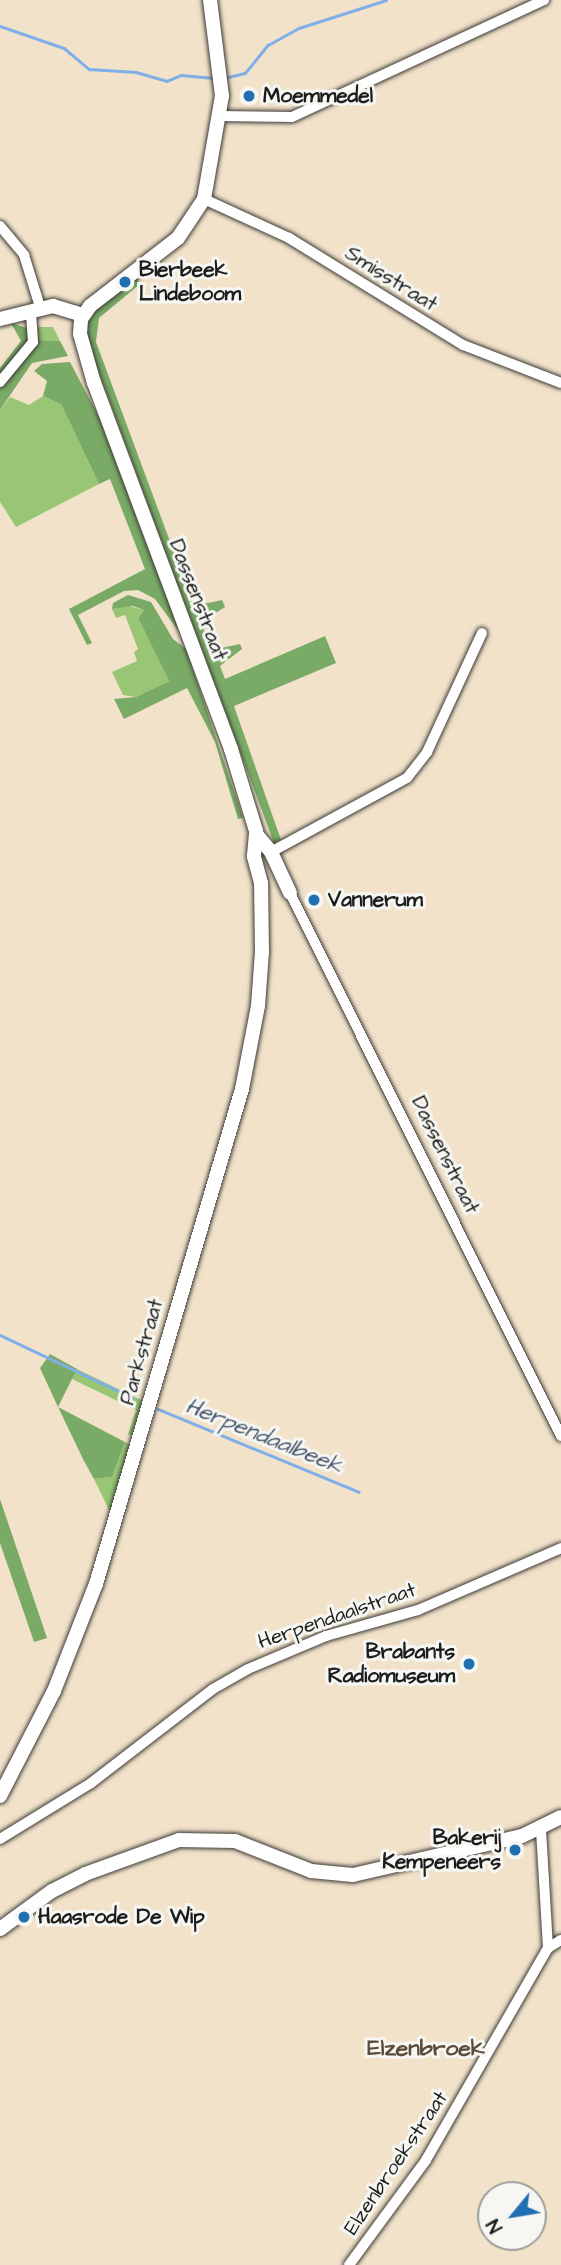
<!DOCTYPE html>
<html>
<head>
<meta charset="utf-8">
<style>
	body { margin:0 }
	#map { position:relative; width:561px; height:2265px; overflow:hidden; background:#f2e2ca; font-family:"Architects Daughter",sans-serif }
	div>[style] { position:absolute }
	.green>* { inset:0; background:#98c674 }
	.forest>* { inset:0; background:#7aab66 }
	.stream>* { height:2.5px; margin:-1.25px; padding:0 1.25px; transform-origin:1.25px; border-radius:1.25px; background:#7faee9 }
	.roads { filter:drop-shadow(0 0 2px #3c3a36) drop-shadow(0 0 2px #3c3a36) }
	.street>* { height:10px; margin:-5px; padding:0 5px; transform-origin:5px; border-radius:5px; background:#fff }
	.secondary>* { height:14px; margin:-7px; padding:0 7px; transform-origin:7px; border-radius:7px; background:#fff }
	.dots>* { width:19px; height:19px; translate:-50% -50%; box-sizing:border-box; border:4px solid #f6f6f2; border-radius:50% }
	span { translate:-50% -50%; white-space:nowrap; text-align:center; line-height:1.15; -webkit-text-stroke:6px #f6f6f2; paint-order:stroke }
	.poi-label { font-size:21px; color:#1c1c1c; font-weight:700 }
	.left { translate:0 -50%; text-align:left }
	.right { translate:-100% -50%; text-align:right }
	.street-label { font-size:21px; color:#1c1c1c }
	.water-label { font-size:23px; color:#44566e; font-style:italic }
	.neighbourhood-label { font-size:23px; color:#5d4b39; font-weight:700 }
	.north { position:absolute; left:477px; top:2181px; width:70px; height:70px; box-sizing:border-box; background:#f6f6f2; border:2px solid #9f9f9c; border-radius:50%; rotate:240deg; font-size:19px; font-weight:700; line-height:28px; text-align:center; color:#1c1c1c }
	.north::after { content:''; display:block; margin:auto; width:24px; height:32px; background:#1f6fb2; clip-path:polygon(50% 0,100% 100%,50% 72%,0 100%) }
</style>
</head>
<body>
<div id="map">
	<div class="green">
		<i style="clip-path:polygon(38px 327px,53px 327px,60px 341px,38px 340px)"></i>
		<i style="clip-path:polygon(43px 396px,61px 404px,99px 484px,16px 527px,0 502px,0 410px,10px 397px,29px 405px)"></i>
		<i style="clip-path:polygon(129px 606px,144px 610px,138px 618px,169px 681px,136px 697px,123px 695px,112px 672px,137px 661px,134px 652px,138px 649px,125px 615px,116px 618px,112px 609px)"></i>
		<i style="clip-path:polygon(77px 1369px,143px 1401px,133px 1436px,128px 1434px,136px 1410px,72px 1379px)"></i>
		<i style="clip-path:polygon(125px 1442px,130px 1445px,110px 1512px,94px 1479px,112px 1477px)"></i>
	</div>
	<div class="forest">
		<i style="clip-path:polygon(136px 277px,140px 284px,99px 318px,96px 342px,194px 606px,222px 600px,225px 607px,201px 622px,212px 650px,240px 644px,242px 649px,220px 666px,225px 679px,325px 636px,336px 663px,234px 706px,281px 840px,274px 843px,87px 341px,87px 324px,95px 310px)"></i>
		<i style="clip-path:polygon(11px 323px,30px 329px,31px 339px,0 377px,0 368px,21px 341px)"></i>
		<i style="clip-path:polygon(38px 340px,60px 341px,68px 356px,32px 363px,0 410px,0 385px)"></i>
		<i style="clip-path:polygon(70px 362px,99px 417px,180px 633px,155px 599px,138px 590px,124px 591px,78px 615px,92px 643px,87px 645px,69px 609px,145px 569px,110px 479px,99px 484px,61px 404px,43px 396px,47px 381px,34px 371px,42px 364px)"></i>
		<i style="clip-path:polygon(128px 595px,151px 602px,173px 639px,186px 649px,243px 818px,238px 819px,215px 742px,187px 688px,124px 719px,114px 699px,136px 697px,169px 681px,138px 618px,144px 610px,133px 606px,112px 609px,113px 603px)"></i>
		<i style="clip-path:polygon(50px 1354px,77px 1369px,58px 1407px,125px 1442px,112px 1477px,94px 1479px,84px 1461px,58px 1407px,40px 1368px)"></i>
		<i style="clip-path:polygon(0 1499px,47px 1638px,34px 1642px,0 1543px)"></i>
	</div>
	<div class="stream">
		<i style="left:0;top:26px;width:68px;rotate:19deg"></i>
		<i style="left:64px;top:48px;width:33px;rotate:40deg"></i>
		<i style="left:89px;top:69px;width:47px;rotate:3.7deg"></i>
		<i style="left:136px;top:72px;width:32px;rotate:16deg"></i>
		<i style="left:167px;top:81px;width:15px;rotate:-23deg"></i>
		<i style="left:181px;top:75px;width:33px;rotate:5deg"></i>
		<i style="left:228px;top:77px;width:17px;rotate:-13deg"></i>
		<i style="left:245px;top:73px;width:36px;rotate:-51deg"></i>
		<i style="left:268px;top:45px;width:35px;rotate:-29deg"></i>
		<i style="left:299px;top:28px;width:91px;rotate:-17.8deg"></i>
		<i style="left:0;top:1335px;width:147px;rotate:25.3deg"></i>
		<i style="left:158px;top:1409px;width:217px;rotate:22.4deg"></i>
	</div>
	<div class="roads">
		<div class="street">
			<i style="left:220px;top:116px;width:72px;rotate:0.8deg"></i>
			<i style="left:292px;top:117px;width:278px;rotate:-24.9deg"></i>
			<i style="left:204px;top:199px;width:94px;rotate:24.6deg"></i>
			<i style="left:289px;top:238px;width:204px;rotate:31.6deg"></i>
			<i style="left:463px;top:345px;width:105px;rotate:21.2deg"></i>
			<i style="left:0;top:226px;width:38px;rotate:50deg"></i>
			<i style="left:24px;top:255px;width:58px;rotate:72.8deg"></i>
			<i style="left:0;top:382px;width:52px;rotate:-50.5deg"></i>
			<i style="left:33px;top:342px;width:30px;rotate:-94deg"></i>
			<i style="left:271px;top:852px;width:155px;rotate:-28.6deg"></i>
			<i style="left:407px;top:778px;width:33px;rotate:-52deg"></i>
			<i style="left:427px;top:752px;width:131px;rotate:-65.2deg"></i>
			<i style="left:290px;top:893px;width:607px;rotate:63.48deg"></i>
			<i style="left:541px;top:1830px;width:118px;rotate:86.6deg"></i>
			<i style="left:0;top:1839px;width:107px;rotate:-31.6deg"></i>
			<i style="left:91px;top:1783px;width:154px;rotate:-37.6deg"></i>
			<i style="left:213px;top:1689px;width:40px;rotate:-29.7deg"></i>
			<i style="left:248px;top:1669px;width:85px;rotate:-22.9deg"></i>
			<i style="left:326px;top:1636px;width:96px;rotate:-15.8deg"></i>
			<i style="left:418px;top:1610px;width:156px;rotate:-23.4deg"></i>
			<i style="left:349px;top:2265px;width:130px;rotate:-53.7deg"></i>
			<i style="left:426px;top:2160px;width:245px;rotate:-60.1deg"></i>
			<i style="left:548px;top:1948px;width:15px;rotate:-32deg"></i>
		</div>
		<div class="secondary">
			<i style="left:0;top:319px;width:55px;rotate:-13.8deg"></i>
			<i style="left:53px;top:306px;width:31px;rotate:17deg"></i>
			<i style="left:256px;top:834px;width:23px;rotate:50deg"></i>
			<i style="left:271px;top:852px;width:45px;rotate:65.1deg"></i>
			<i style="left:0;top:1796px;width:118px;rotate:-62.8deg"></i>
			<i style="left:54px;top:1691px;width:115px;rotate:-68.6deg"></i>
			<i style="left:96px;top:1584px;width:516px;rotate:-73.57deg"></i>
			<i style="left:242px;top:1089px;width:85px;rotate:-79.1deg"></i>
			<i style="left:258px;top:1006px;width:55px;rotate:-85.8deg"></i>
			<i style="left:262px;top:951px;width:68px;rotate:-90.8deg"></i>
			<i style="left:261px;top:883px;width:28px;rotate:-105deg"></i>
			<i style="left:254px;top:856px;width:25px;rotate:-85deg"></i>
			<i style="left:256px;top:831px;width:86px;rotate:-107deg"></i>
			<i style="left:231px;top:749px;width:391px;rotate:-110.5deg"></i>
			<i style="left:94px;top:383px;width:51px;rotate:-105.9deg"></i>
			<i style="left:80px;top:334px;width:15px;rotate:-86deg"></i>
			<i style="left:81px;top:319px;width:16px;rotate:-55deg"></i>
			<i style="left:90px;top:306px;width:111px;rotate:-37.7deg"></i>
			<i style="left:178px;top:238px;width:47px;rotate:-56.3deg"></i>
			<i style="left:204px;top:199px;width:105px;rotate:-80.1deg"></i>
			<i style="left:222px;top:96px;width:97px;rotate:-97.1deg"></i>
			<i style="left:0;top:1929px;width:64px;rotate:-36.2deg"></i>
			<i style="left:52px;top:1891px;width:37px;rotate:-27deg"></i>
			<i style="left:85px;top:1874px;width:100px;rotate:-19.9deg"></i>
			<i style="left:179px;top:1840px;width:56px;rotate:1deg"></i>
			<i style="left:235px;top:1841px;width:82px;rotate:21.5deg"></i>
			<i style="left:311px;top:1871px;width:42px;rotate:5.4deg"></i>
			<i style="left:353px;top:1875px;width:173px;rotate:-13deg"></i>
			<i style="left:522px;top:1836px;width:43px;rotate:-26deg"></i>
		</div>
	</div>
	<div class="dots">
		<i style="left:249px;top:96px;background:#1f6fb2"></i>
		<i style="left:125px;top:282px;background:#1f6fb2"></i>
		<i style="left:314px;top:900px;background:#1f6fb2"></i>
		<i style="left:469px;top:1664px;background:#1f6fb2"></i>
		<i style="left:515px;top:1850px;background:#1f6fb2"></i>
		<i style="left:24px;top:1917px;background:#1f6fb2"></i>
	</div>
	<div class="poi-label">
		<span class="left" style="left:263px;top:96px">Moemmedel</span>
		<span class="left" style="left:139px;top:282px">Bierbeek<br>Lindeboom</span>
		<span class="left" style="left:328px;top:900px">Vannerum</span>
		<span class="right" style="left:455px;top:1664px">Brabants<br>Radiomuseum</span>
		<span class="right" style="left:501px;top:1850px">Bakerij<br>Kempeneers</span>
		<span class="left" style="left:38px;top:1917px">Haasrode De Wip</span>
	</div>
	<div class="street-label">
		<span style="left:391px;top:279px;rotate:32deg">Smisstraat</span>
		<span style="left:198px;top:600px;rotate:69deg">Dassenstraat</span>
		<span style="left:445px;top:1155px;rotate:64deg">Dassenstraat</span>
		<span style="left:142px;top:1352px;rotate:-74deg">Parkstraat</span>
		<span style="left:337px;top:1616px;rotate:-19deg">Herpendaalstraat</span>
		<span style="left:396px;top:2163px;rotate:-56deg">Elzenbroekstraat</span>
	</div>
	<div class="water-label">
		<span style="left:264px;top:1436px;rotate:22deg">Herpendaalbeek</span>
	</div>
	<div class="neighbourhood-label">
		<span style="left:426px;top:2048px">Elzenbroek</span>
	</div>
	<div class="north">N</div>
</div>
</body>
</html>
